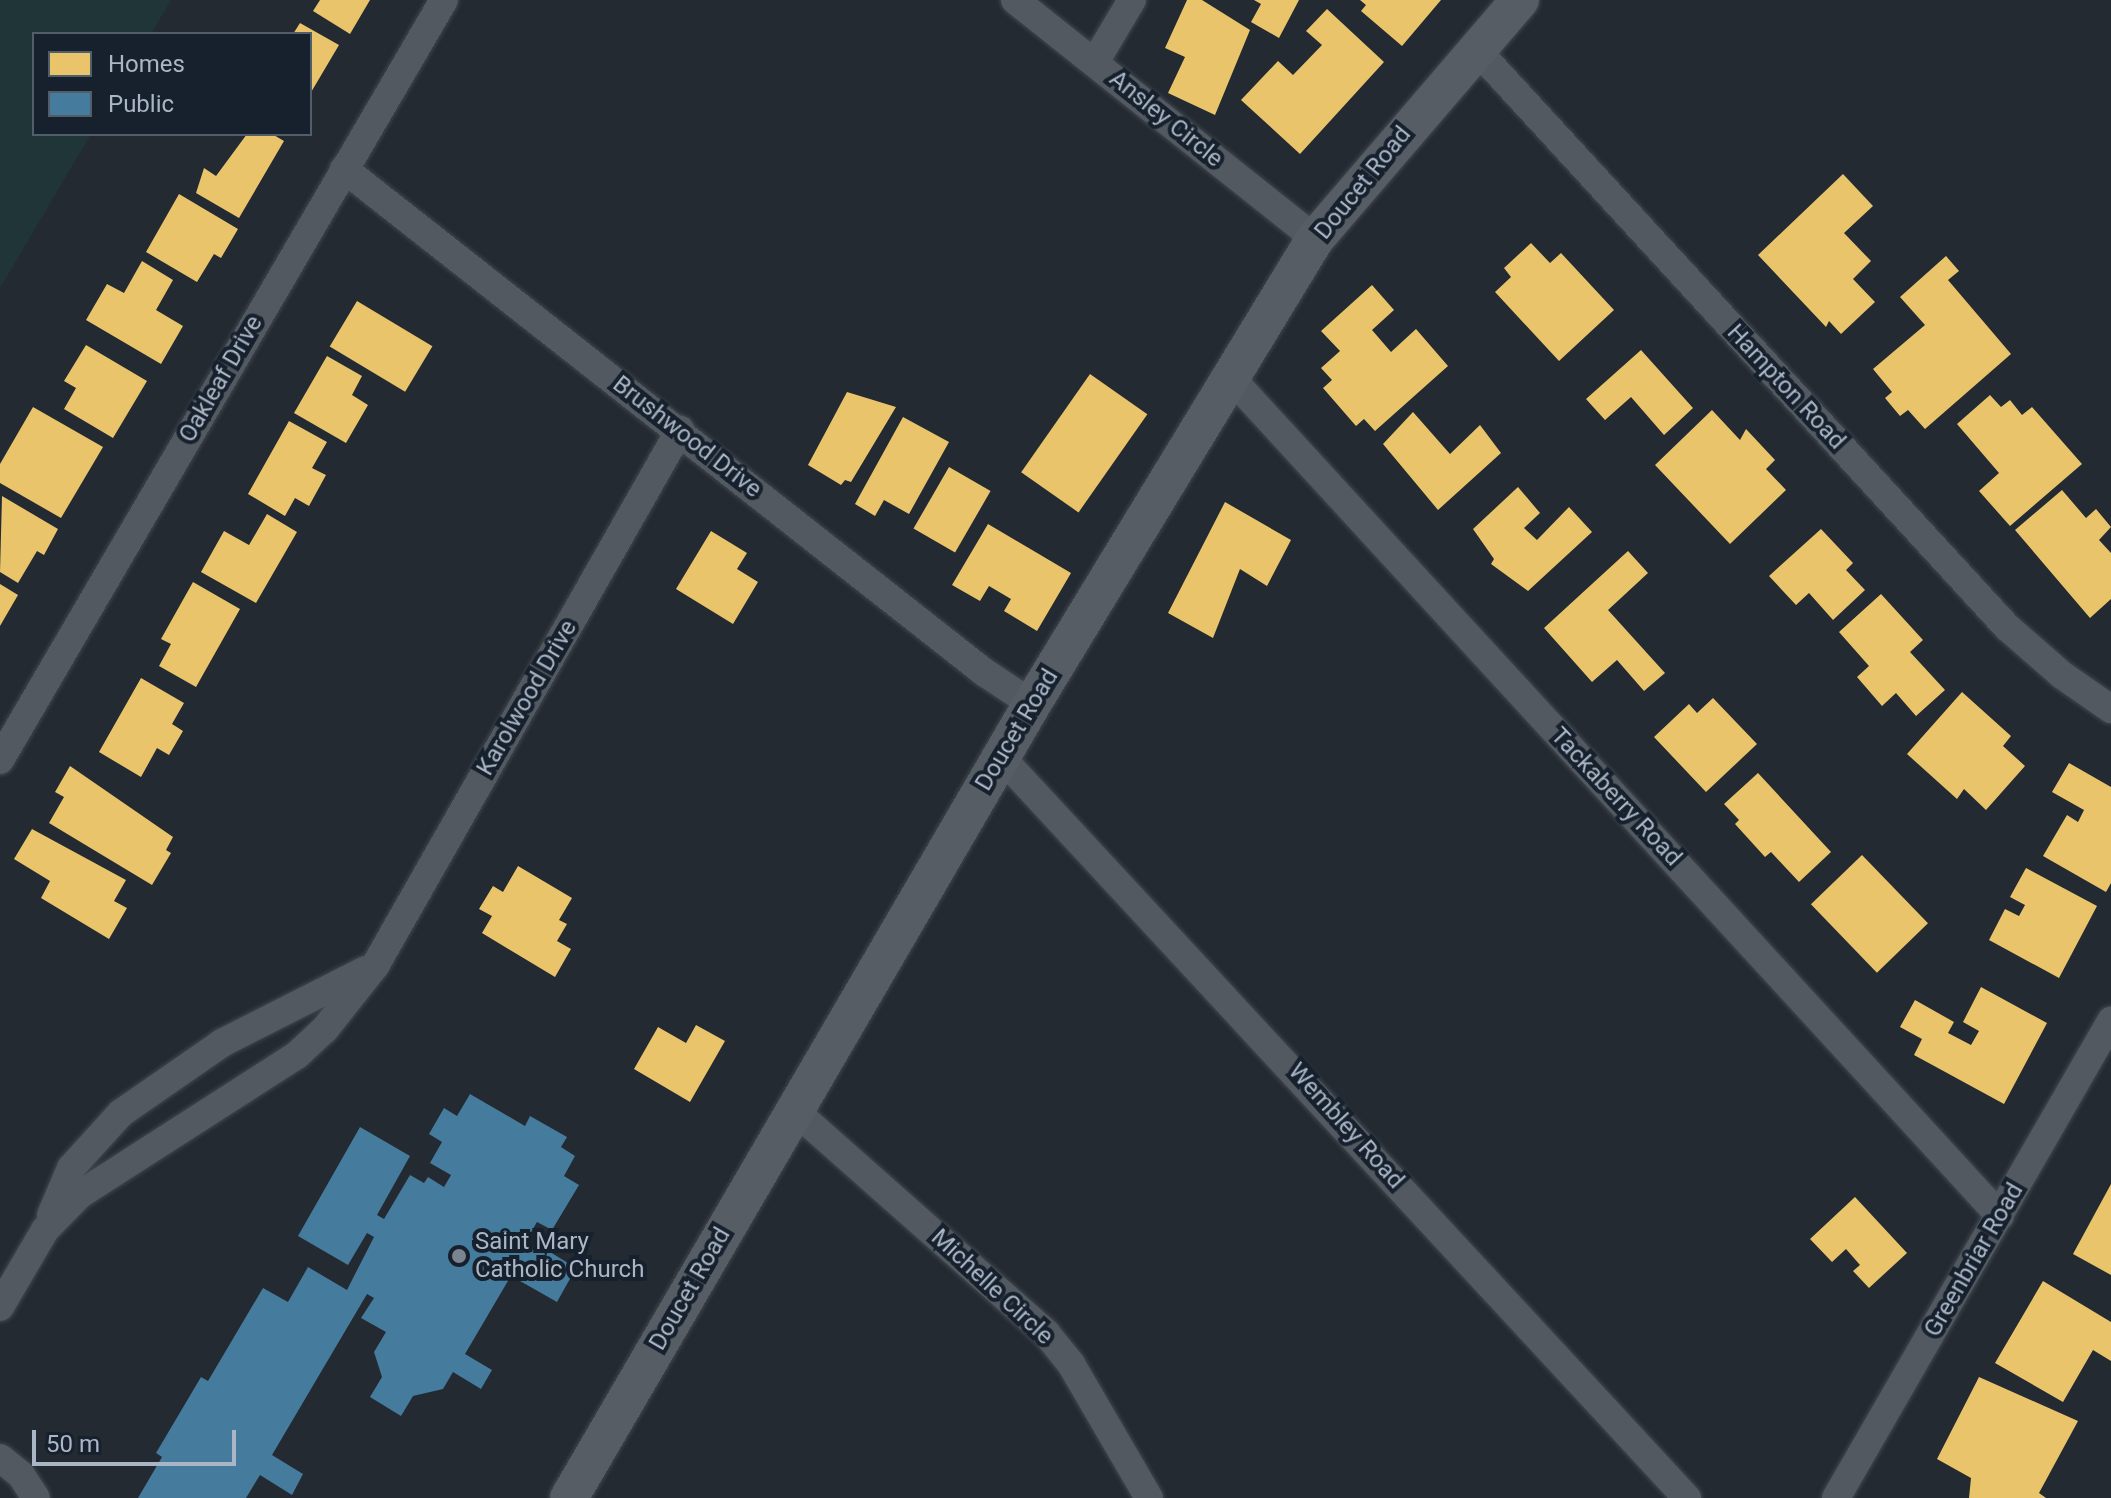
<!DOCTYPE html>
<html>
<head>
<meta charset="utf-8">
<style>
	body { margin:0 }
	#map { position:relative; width:2111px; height:1498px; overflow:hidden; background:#232a32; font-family:Roboto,sans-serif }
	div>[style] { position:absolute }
	.green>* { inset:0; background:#203538 }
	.homes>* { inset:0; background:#e9c46a; transform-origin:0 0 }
	.public>* { inset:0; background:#457b9d }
	.roads { filter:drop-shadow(0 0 2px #41464d) drop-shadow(0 0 2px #41464d) }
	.street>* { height:28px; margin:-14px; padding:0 14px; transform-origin:14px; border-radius:14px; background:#535961 }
	.secondary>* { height:38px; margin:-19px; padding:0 19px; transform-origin:19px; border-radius:19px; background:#575d65 }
	.dots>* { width:22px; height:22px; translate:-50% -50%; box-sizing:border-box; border:4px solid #17212d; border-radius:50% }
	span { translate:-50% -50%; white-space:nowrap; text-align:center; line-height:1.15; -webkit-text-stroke:8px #17212d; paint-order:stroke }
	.street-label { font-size:24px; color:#aab6c6 }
	.poi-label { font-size:24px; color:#aab6c6 }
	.left { translate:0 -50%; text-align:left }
	.legend { position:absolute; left:32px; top:32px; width:280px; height:104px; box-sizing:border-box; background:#17212d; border:2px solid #525d6a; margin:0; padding:10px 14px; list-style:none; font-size:24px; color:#aab6c6 }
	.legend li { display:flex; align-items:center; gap:16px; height:40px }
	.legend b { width:40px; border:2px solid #525d6a }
	.scale { position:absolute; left:32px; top:1430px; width:204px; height:36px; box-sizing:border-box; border:4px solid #aab6c6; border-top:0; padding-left:10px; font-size:24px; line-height:28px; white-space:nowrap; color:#aab6c6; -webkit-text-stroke:6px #17212d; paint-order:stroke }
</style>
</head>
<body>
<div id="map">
	<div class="green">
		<i style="clip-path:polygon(0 0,171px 0,151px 34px,34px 34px,34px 134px,91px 134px,0 288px)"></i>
	</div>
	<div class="homes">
		<i style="clip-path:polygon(320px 0,370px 0,350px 34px,313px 11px)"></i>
		<i style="clip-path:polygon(1187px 0,1202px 0,1250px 30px,1215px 115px,1168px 93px,1185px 57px,1165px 48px)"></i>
		<i style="clip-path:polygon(1254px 0,1299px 0,1279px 38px,1251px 22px,1261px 4px)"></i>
		<i style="clip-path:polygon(1360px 0,1441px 0,1402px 46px,1361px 11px,1366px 5px)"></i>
		<i style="clip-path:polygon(1327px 9px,1384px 62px,1300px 154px,1241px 100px,1278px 61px,1293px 75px,1322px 45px,1306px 31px)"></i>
		<i style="clip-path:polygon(300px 23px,339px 45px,310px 94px,310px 34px,293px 34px)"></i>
		<i style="clip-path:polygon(247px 134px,272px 134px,284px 141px,239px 218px,196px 193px,204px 168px,216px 176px)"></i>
		<i style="clip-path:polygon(1843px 174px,1873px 206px,1844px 233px,1871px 261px,1853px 279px,1875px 302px,1841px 334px,1829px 321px,1826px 327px,1758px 255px)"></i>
		<i style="clip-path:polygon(179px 194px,238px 229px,221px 258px,214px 254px,197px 282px,146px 252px)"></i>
		<i style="clip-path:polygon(1531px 243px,1550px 263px,1561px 253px,1614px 310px,1559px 361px,1495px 292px,1511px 277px,1504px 268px)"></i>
		<i style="clip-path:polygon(1946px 256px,1959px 271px,1948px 280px,2011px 354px,1925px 429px,1908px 410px,1900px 416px,1885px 398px,1892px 392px,1873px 369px,1925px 325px,1900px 297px)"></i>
		<i style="clip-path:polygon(142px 261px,173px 280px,156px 310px,183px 326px,161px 364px,86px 320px,107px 284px,124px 293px)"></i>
		<i style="clip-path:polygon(1372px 285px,1394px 310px,1372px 330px,1391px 352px,1416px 329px,1448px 366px,1375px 431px,1364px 419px,1356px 426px,1323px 388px,1332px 380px,1321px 368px,1340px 351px,1321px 331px)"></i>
		<i style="left:357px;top:301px;width:88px;height:53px;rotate:31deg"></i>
		<i style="clip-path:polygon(86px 345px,147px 381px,113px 438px,64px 409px,76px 388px,64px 381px)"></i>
		<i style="clip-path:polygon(1641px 350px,1693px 408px,1664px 435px,1631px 397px,1605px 420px,1586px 399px)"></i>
		<i style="clip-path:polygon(327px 356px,362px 376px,352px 395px,368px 405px,346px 443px,294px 413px)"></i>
		<i style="left:1090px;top:374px;width:70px;height:120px;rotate:35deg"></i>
		<i style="clip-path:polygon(847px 392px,896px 407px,851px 482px,845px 480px,841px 485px,808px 465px)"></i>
		<i style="clip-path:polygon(1990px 395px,2001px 407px,2010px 400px,2022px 415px,2032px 407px,2082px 464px,2010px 526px,1979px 491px,1999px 473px,1957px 424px)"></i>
		<i style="clip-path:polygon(33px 407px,103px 447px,61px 518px,0 483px,0 464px)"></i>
		<i style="clip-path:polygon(1712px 410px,1740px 440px,1746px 429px,1775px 460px,1766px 469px,1786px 490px,1730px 544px,1655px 465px)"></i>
		<i style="clip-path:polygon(1413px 412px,1450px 454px,1480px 425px,1501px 453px,1438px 510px,1383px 444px)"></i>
		<i style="clip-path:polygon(903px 417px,949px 442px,909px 514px,884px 500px,875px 516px,855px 504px)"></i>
		<i style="clip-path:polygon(289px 421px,327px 442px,312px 468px,326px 475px,309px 506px,295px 498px,285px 516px,248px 494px)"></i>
		<i style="left:949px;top:467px;width:48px;height:71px;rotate:30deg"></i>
		<i style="clip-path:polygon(1518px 487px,1540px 513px,1524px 528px,1537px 540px,1569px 507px,1592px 532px,1528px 591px,1491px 564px,1494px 559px,1473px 529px)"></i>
		<i style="clip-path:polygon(2062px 490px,2086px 518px,2096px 509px,2111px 527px,2099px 540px,2111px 553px,2111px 599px,2090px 618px,2015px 530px)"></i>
		<i style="clip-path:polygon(2px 496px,58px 529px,44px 555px,37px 551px,18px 583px,0 572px)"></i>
		<i style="clip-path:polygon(1225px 502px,1291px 540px,1267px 586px,1240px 569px,1213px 638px,1168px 613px)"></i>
		<i style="clip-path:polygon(267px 514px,297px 532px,256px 603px,201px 572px,224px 531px,249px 545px)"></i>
		<i style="clip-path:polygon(988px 524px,1071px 573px,1037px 631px,1004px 611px,1011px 599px,989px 586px,980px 601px,952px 585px)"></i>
		<i style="clip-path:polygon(1821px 529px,1853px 563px,1846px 570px,1865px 590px,1833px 620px,1809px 593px,1796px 605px,1769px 576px)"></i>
		<i style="clip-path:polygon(711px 531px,747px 553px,737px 569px,758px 582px,733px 624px,676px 589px)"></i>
		<i style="clip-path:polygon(1628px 551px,1648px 573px,1608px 610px,1665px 673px,1644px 691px,1617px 660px,1592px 682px,1544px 628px)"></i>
		<i style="clip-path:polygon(193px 582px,240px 609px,196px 687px,159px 666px,171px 644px,161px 639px)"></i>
		<i style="clip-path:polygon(0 584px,18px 595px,0 626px)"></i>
		<i style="clip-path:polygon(1881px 594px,1923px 640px,1910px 652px,1945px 690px,1916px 716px,1896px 693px,1882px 706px,1857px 677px,1869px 666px,1839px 632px)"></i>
		<i style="clip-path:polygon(141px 678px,184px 703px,172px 724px,183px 731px,169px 755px,157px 748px,141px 777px,99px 752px)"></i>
		<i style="clip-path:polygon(1962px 692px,2011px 736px,2003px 746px,2025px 766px,1986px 810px,1964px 789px,1957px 799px,1907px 754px)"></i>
		<i style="clip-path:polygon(1713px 698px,1757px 744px,1706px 792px,1654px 737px,1689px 704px,1697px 713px)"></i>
		<i style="clip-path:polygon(2069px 763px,2111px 787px,2111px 883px,2106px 892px,2043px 856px,2067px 815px,2078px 822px,2084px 810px,2052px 792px)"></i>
		<i style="clip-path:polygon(70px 766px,173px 837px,166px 850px,171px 853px,152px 885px,49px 823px,64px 797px,55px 792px)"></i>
		<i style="clip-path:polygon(1758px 773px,1831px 852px,1799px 882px,1771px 852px,1765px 857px,1735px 824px,1739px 820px,1724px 804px)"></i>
		<i style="clip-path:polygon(32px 829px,126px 880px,114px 901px,127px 908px,109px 939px,41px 898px,50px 881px,14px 859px)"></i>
		<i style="left:1862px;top:855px;width:95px;height:71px;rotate:46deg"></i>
		<i style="clip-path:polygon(518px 866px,572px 898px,559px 920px,567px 924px,557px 941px,571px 949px,555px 977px,482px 933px,492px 916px,479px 909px,493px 886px,503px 892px)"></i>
		<i style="clip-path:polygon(2026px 868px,2097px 906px,2059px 978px,1989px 940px,2005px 909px,2019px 916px,2025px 905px,2010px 897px)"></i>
		<i style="clip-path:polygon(1981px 987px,2047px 1023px,2004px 1104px,1914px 1055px,1922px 1039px,1900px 1027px,1915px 1000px,1954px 1022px,1948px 1033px,1971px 1045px,1979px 1031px,1963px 1022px)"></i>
		<i style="clip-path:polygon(696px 1025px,725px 1041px,690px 1102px,634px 1069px,658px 1027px,686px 1043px)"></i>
		<i style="clip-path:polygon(2111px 1184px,2111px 1275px,2073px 1254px)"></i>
		<i style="clip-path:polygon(1855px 1197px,1907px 1253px,1869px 1288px,1853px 1271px,1860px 1265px,1846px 1249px,1832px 1262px,1810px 1239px)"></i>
		<i style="clip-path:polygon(2043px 1281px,2111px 1322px,2111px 1361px,2093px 1350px,2063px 1402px,1995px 1363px)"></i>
		<i style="clip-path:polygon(1979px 1377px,2078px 1421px,2039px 1493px,2046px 1498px,1969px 1498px,1971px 1478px,1937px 1459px)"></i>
	</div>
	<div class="public">
		<i style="clip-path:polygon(470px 1094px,525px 1126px,530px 1116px,567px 1137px,561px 1147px,575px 1156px,564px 1176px,579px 1185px,552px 1230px,537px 1222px,524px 1244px,538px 1253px,542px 1247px,576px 1268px,557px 1302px,520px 1281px,524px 1274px,515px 1269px,465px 1354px,492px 1370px,481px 1389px,453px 1372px,443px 1389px,413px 1396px,401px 1416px,370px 1397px,382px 1377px,374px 1352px,386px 1332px,361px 1318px,374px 1298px,367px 1294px,272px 1455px,303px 1474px,292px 1495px,260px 1475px,246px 1498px,138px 1498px,162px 1457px,156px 1453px,201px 1377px,208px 1381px,263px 1288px,288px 1302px,308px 1267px,347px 1290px,350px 1284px,374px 1237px,367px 1233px,348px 1265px,298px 1236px,360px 1127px,410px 1156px,377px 1215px,384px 1219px,410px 1175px,424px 1183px,428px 1177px,444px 1187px,451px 1175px,430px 1163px,442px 1142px,429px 1134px,444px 1108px,457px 1116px)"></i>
	</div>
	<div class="roads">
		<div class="street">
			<i style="left:1015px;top:0;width:384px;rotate:38.5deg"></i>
			<i style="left:1476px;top:49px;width:785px;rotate:47.43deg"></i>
			<i style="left:2007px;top:627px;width:73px;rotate:41.1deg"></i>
			<i style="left:2062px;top:675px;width:60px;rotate:34.8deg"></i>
			<i style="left:1095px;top:62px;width:72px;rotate:-59.2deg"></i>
			<i style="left:344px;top:169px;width:814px;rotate:38.17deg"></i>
			<i style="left:984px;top:672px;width:58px;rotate:33.7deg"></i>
			<i style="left:1232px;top:379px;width:1136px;rotate:47.46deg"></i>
			<i style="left:1001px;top:757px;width:1010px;rotate:47.21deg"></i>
			<i style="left:0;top:760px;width:880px;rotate:-59.71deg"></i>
			<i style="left:794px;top:1110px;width:337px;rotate:41.5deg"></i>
			<i style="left:1046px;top:1333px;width:40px;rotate:51deg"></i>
			<i style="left:1071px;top:1364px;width:155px;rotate:59.8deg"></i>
			<i style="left:51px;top:1215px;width:51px;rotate:-66.9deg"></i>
			<i style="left:71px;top:1168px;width:74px;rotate:-47.7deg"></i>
			<i style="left:121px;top:1113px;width:123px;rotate:-34.7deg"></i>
			<i style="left:222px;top:1043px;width:161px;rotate:-26.9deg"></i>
			<i style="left:0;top:1307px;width:89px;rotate:-59.7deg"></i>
			<i style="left:45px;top:1230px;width:49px;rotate:-45.8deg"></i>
			<i style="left:79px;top:1195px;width:259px;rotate:-32.7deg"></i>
			<i style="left:297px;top:1055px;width:38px;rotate:-43deg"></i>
			<i style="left:325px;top:1029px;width:80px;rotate:-51.6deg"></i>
			<i style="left:375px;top:966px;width:617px;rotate:-60.36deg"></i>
			<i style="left:0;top:1458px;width:27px;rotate:39deg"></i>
			<i style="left:21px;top:1475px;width:27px;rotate:57deg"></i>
			<i style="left:1836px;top:1498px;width:551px;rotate:-60.04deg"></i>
		</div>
		<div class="secondary">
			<i style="left:569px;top:1498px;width:919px;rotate:-59.75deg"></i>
			<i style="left:1032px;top:704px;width:544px;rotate:-58.68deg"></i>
			<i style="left:1315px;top:239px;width:315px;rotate:-49.4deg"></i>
		</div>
	</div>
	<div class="dots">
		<i style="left:459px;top:1256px;background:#7b8592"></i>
	</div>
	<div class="street-label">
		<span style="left:1166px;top:119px;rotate:39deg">Ansley Circle</span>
		<span style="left:1363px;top:183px;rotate:-51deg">Doucet Road</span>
		<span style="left:221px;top:379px;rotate:-60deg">Oakleaf Drive</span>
		<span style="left:1786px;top:387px;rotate:47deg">Hampton Road</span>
		<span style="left:687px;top:437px;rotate:38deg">Brushwood Drive</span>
		<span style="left:527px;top:698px;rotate:-60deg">Karolwood Drive</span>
		<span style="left:1017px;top:730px;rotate:-59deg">Doucet Road</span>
		<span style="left:1616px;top:797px;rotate:47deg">Tackaberry Road</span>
		<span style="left:1346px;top:1126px;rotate:48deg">Wembley Road</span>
		<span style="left:1974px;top:1260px;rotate:-60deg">Greenbriar Road</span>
		<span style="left:992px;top:1287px;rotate:43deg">Michelle Circle</span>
		<span style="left:690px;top:1289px;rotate:-60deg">Doucet Road</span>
	</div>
	<div class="poi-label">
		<span class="left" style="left:475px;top:1256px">Saint Mary<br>Catholic Church</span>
	</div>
	<ul class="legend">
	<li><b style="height:22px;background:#e9c46a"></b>Homes</li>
	<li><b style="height:22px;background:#457b9d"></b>Public</li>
	</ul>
	<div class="scale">50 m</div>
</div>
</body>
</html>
